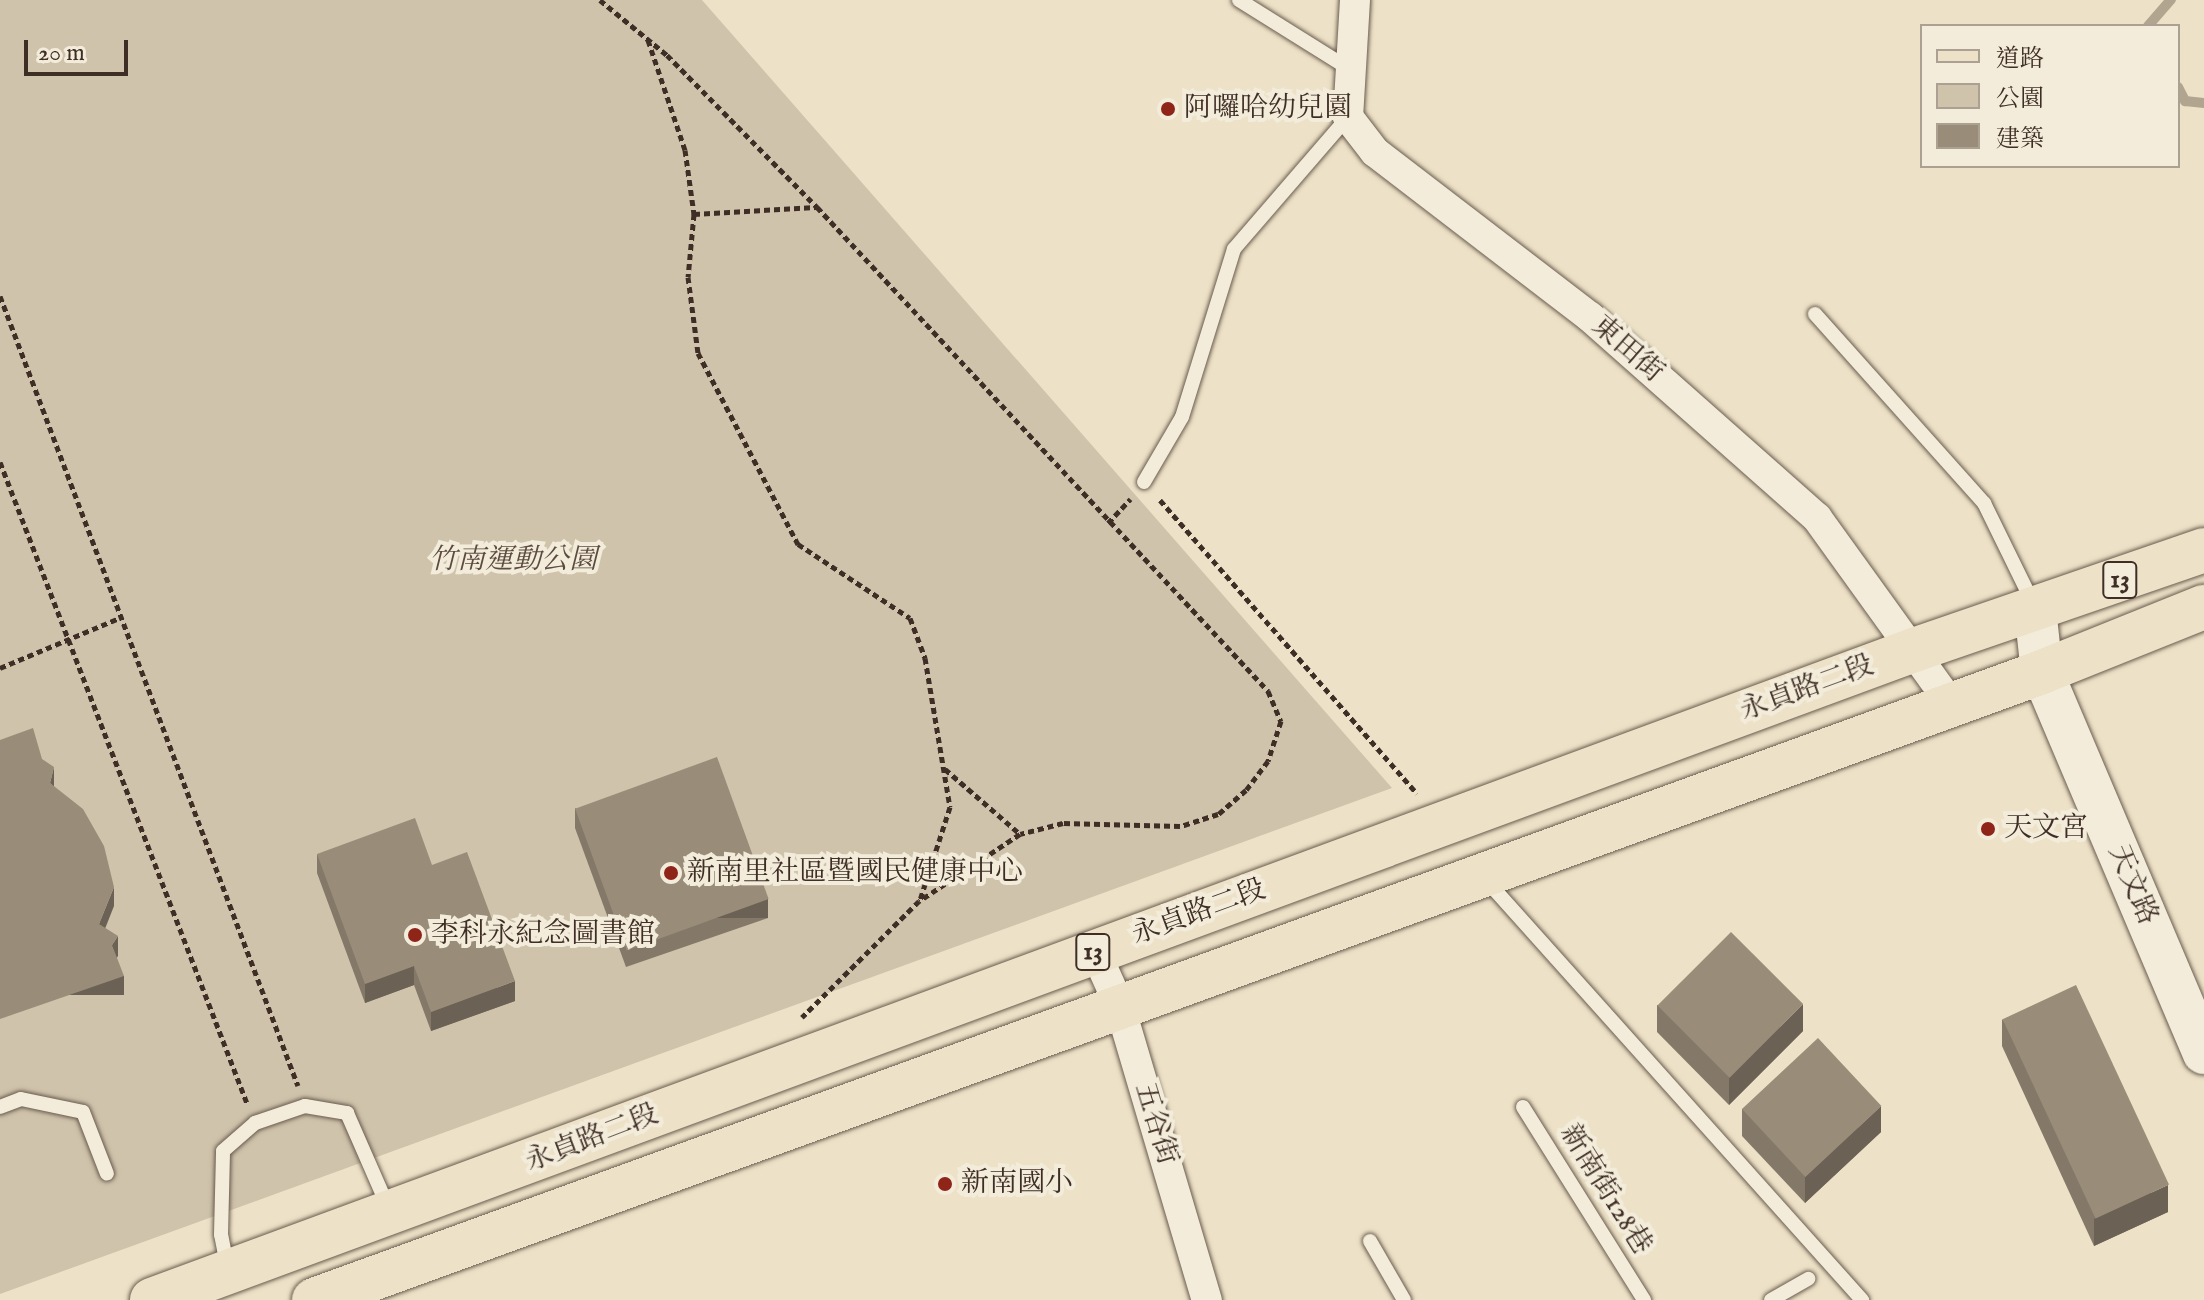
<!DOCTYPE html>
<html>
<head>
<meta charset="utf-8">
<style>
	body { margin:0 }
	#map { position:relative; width:2204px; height:1300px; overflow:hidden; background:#ede2c7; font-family:"IM FELL English","Noto Serif TC",serif }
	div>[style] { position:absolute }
	.green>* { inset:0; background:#cfc3ab }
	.stream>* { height:10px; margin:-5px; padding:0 5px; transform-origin:5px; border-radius:5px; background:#b2a590 }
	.path>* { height:5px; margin-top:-2.5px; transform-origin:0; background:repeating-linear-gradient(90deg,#3f2e25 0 6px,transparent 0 10px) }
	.roads { filter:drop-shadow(0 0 2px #6a5b4e) drop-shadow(0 0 2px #6a5b4e) }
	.lane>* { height:14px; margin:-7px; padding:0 7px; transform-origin:7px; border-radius:7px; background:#f3ecdb }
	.street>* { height:30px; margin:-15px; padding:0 15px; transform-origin:15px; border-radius:15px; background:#f3ecdb }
	.secondary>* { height:42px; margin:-21px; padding:0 21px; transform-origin:21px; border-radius:21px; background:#f3ecdb }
	.primary>* { height:44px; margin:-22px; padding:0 22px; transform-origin:22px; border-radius:22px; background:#ede2c7 }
	.wall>* { inset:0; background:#847868 }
	.shaded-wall>* { inset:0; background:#6b6255; transform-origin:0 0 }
	.building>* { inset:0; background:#998c79; transform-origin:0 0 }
	.dots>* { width:22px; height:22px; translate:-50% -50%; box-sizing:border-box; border:4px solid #f3ecdb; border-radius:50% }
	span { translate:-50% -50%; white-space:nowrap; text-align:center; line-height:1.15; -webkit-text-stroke:8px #f3ecdb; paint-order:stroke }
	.shield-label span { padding:2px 6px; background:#f3ecdb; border:2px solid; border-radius:6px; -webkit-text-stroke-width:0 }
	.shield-label { font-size:26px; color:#3f2e25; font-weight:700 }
	.poi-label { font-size:28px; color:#3f2e25 }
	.left { translate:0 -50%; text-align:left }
	.street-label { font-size:28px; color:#3f2e25 }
	.park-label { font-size:28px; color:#5c4c40; font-style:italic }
	.legend { position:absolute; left:1920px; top:24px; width:260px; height:144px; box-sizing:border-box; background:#f3ecdb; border:2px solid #aba092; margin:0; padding:10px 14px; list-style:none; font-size:24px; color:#3f2e25 }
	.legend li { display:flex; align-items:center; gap:16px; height:40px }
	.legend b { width:40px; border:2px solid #aba092 }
	.scale { position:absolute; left:24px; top:40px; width:104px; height:36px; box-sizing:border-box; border:4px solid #3f2e25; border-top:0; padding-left:10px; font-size:24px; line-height:28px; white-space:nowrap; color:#3f2e25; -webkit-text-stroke:6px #f3ecdb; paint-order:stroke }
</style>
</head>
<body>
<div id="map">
	<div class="green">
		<i style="clip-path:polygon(0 0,702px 0,1392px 788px,0 1294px)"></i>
	</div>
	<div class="stream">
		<i style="left:2148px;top:26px;width:35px;rotate:-49deg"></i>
		<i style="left:2178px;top:87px;width:16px;rotate:63deg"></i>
		<i style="left:2185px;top:101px;width:19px;rotate:6deg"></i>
	</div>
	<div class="path">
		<i style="left:600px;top:0;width:87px;rotate:39.4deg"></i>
		<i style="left:667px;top:55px;width:214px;rotate:45.4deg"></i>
		<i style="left:817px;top:207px;width:662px;rotate:47.02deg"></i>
		<i style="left:1268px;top:691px;width:33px;rotate:67deg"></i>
		<i style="left:1281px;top:721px;width:42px;rotate:108deg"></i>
		<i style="left:1268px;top:761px;width:36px;rotate:127deg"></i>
		<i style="left:1246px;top:790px;width:37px;rotate:139deg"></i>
		<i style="left:1218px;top:814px;width:40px;rotate:162deg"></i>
		<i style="left:1180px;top:826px;width:117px;rotate:-178.5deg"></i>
		<i style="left:1063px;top:823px;width:44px;rotate:165.7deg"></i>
		<i style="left:1020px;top:834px;width:121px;rotate:146.4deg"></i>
		<i style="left:919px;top:901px;width:165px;rotate:135.2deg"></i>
		<i style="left:648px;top:40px;width:116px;rotate:71.4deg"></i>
		<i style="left:685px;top:150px;width:65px;rotate:82deg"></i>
		<i style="left:694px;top:214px;width:63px;rotate:95.4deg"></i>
		<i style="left:688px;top:277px;width:77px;rotate:82.5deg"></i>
		<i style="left:698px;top:353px;width:216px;rotate:62.4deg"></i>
		<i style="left:798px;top:544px;width:134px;rotate:33.5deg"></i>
		<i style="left:910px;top:618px;width:43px;rotate:69.4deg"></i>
		<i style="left:925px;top:658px;width:151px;rotate:80.5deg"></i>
		<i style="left:950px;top:807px;width:98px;rotate:107.9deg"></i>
		<i style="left:694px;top:214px;width:122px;rotate:-3.3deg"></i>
		<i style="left:0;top:296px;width:844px;rotate:69.33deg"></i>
		<i style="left:0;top:462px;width:687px;rotate:68.93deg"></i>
		<i style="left:1160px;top:500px;width:390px;rotate:48.8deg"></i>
		<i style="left:1108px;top:523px;width:33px;rotate:-47deg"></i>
		<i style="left:0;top:668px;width:132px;rotate:-22.7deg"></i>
		<i style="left:945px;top:769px;width:99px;rotate:40.9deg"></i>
	</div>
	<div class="roads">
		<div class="lane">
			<i style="left:1239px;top:0;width:132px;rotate:32deg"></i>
			<i style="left:1815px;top:314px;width:254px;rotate:48.2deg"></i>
			<i style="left:1984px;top:503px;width:114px;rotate:63.9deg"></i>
			<i style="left:1144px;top:482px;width:75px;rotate:-59.7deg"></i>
			<i style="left:1182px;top:417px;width:176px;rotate:-72.8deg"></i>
			<i style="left:1234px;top:249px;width:174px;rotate:-49.2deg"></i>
			<i style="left:1486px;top:880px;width:564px;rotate:48.16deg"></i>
			<i style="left:0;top:1107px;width:22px;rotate:-21deg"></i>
			<i style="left:21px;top:1099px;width:63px;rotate:11.8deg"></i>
			<i style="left:83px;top:1112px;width:66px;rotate:68.8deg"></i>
			<i style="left:1523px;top:1107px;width:228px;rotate:57.9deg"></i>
			<i style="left:1370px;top:1241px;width:68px;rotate:60deg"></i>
			<i style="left:227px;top:1265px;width:31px;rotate:-101deg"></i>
			<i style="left:221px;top:1235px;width:84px;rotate:-88.6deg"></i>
			<i style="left:223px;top:1151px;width:43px;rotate:-41.2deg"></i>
			<i style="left:255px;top:1123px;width:53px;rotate:-18.8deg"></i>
			<i style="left:305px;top:1106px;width:43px;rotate:9.5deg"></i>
			<i style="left:347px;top:1113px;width:103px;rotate:66.4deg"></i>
			<i style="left:1771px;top:1300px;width:43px;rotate:-29.6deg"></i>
		</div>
		<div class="street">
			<i style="left:1355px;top:0;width:117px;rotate:93.4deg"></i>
			<i style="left:1348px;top:117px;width:44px;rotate:52.4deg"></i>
			<i style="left:1375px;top:152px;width:271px;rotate:37.5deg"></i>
			<i style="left:1590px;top:317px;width:303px;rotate:41.5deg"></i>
			<i style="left:1817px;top:518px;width:229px;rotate:54.2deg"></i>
			<i style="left:1095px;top:951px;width:61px;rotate:65.9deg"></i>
			<i style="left:1120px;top:1007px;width:306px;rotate:73.5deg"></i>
		</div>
		<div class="secondary">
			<i style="left:2035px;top:609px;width:63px;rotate:83.7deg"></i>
			<i style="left:2042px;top:672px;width:414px;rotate:67deg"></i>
		</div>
		<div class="primary">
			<i style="left:152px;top:1300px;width:1878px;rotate:-20.25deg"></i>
			<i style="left:1914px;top:650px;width:307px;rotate:-19deg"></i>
			<i style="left:314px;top:1300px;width:1839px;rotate:-19.97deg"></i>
			<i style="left:2042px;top:672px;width:175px;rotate:-21.9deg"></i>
		</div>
	</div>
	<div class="wall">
		<i style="clip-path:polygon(575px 808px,768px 918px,626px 967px,575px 828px)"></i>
		<i style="clip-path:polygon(317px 854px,515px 1001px,431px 1031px,414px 985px,365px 1003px,317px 873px)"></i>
		<i style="clip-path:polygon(1657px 1005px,1803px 1031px,1729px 1105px,1657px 1032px)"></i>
		<i style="clip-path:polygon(2002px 1019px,2168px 1212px,2094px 1246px,2002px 1046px)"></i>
		<i style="clip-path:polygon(1742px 1109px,1881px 1132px,1805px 1203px,1742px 1136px)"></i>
	</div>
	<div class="shaded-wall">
		<i style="clip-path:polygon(54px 767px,54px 787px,50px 783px)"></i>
		<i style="clip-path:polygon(114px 887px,114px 906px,99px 944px,99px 924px)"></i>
		<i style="left:768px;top:899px;width:19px;height:150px;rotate:90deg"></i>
		<i style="clip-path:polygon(118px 936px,118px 956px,112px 965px,112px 945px)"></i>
		<i style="clip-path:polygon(414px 966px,414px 985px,365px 1003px,365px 984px)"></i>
		<i style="left:124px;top:976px;width:19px;height:131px;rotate:90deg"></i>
		<i style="clip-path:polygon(515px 981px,515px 1001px,431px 1031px,431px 1012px)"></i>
		<i style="clip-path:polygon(1803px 1004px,1803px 1031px,1729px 1105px,1729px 1078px)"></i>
		<i style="clip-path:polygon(1881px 1106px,1881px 1132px,1805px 1203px,1805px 1177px)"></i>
		<i style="clip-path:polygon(2168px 1185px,2168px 1212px,2094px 1246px,2094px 1219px)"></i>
	</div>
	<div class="building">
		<i style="clip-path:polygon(33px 728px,42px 759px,54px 767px,50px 783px,83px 809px,104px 846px,114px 887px,99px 924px,118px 936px,112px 945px,124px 976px,0 1019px,0 740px)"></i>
		<i style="left:717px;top:757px;width:151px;height:151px;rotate:70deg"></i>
		<i style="clip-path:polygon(415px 818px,432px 865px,467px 852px,515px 981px,431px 1012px,414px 966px,365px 984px,317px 854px)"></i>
		<i style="left:1731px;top:932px;width:102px;height:104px;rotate:45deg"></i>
		<i style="left:2076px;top:985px;width:220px;height:81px;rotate:65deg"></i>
		<i style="left:1818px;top:1038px;width:93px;height:104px;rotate:47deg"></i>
	</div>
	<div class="dots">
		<i style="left:1168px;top:109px;background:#8f2418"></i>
		<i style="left:1988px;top:829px;background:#8f2418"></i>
		<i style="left:671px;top:873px;background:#8f2418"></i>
		<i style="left:415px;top:935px;background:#8f2418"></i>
		<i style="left:945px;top:1184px;background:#8f2418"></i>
	</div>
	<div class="shield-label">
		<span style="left:2120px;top:580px">13</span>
		<span style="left:1093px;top:952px">13</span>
	</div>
	<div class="poi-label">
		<span class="left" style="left:1184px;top:109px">阿囉哈幼兒園</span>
		<span class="left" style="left:2004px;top:829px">天文宮</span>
		<span class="left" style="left:687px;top:873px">新南里社區暨國民健康中心</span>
		<span class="left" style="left:431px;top:935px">李科永紀念圖書館</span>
		<span class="left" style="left:961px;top:1184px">新南國小</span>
	</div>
	<div class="street-label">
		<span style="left:1627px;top:350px;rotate:41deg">東田街</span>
		<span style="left:1807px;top:689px;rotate:-20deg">永貞路二段</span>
		<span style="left:2132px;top:885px;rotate:67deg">天文路</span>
		<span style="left:1199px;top:913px;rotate:-20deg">永貞路二段</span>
		<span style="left:1155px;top:1124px;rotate:73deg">五谷街</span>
		<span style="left:592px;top:1139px;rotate:-21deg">永貞路二段</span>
		<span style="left:1605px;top:1190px;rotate:58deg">新南街128巷</span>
	</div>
	<div class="park-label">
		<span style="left:513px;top:561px">竹南運動公園</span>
	</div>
	<ul class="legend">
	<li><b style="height:10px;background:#ede2c7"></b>道路</li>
	<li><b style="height:22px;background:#cfc3ab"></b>公園</li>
	<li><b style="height:22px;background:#998c79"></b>建築</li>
	</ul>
	<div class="scale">20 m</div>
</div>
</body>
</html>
